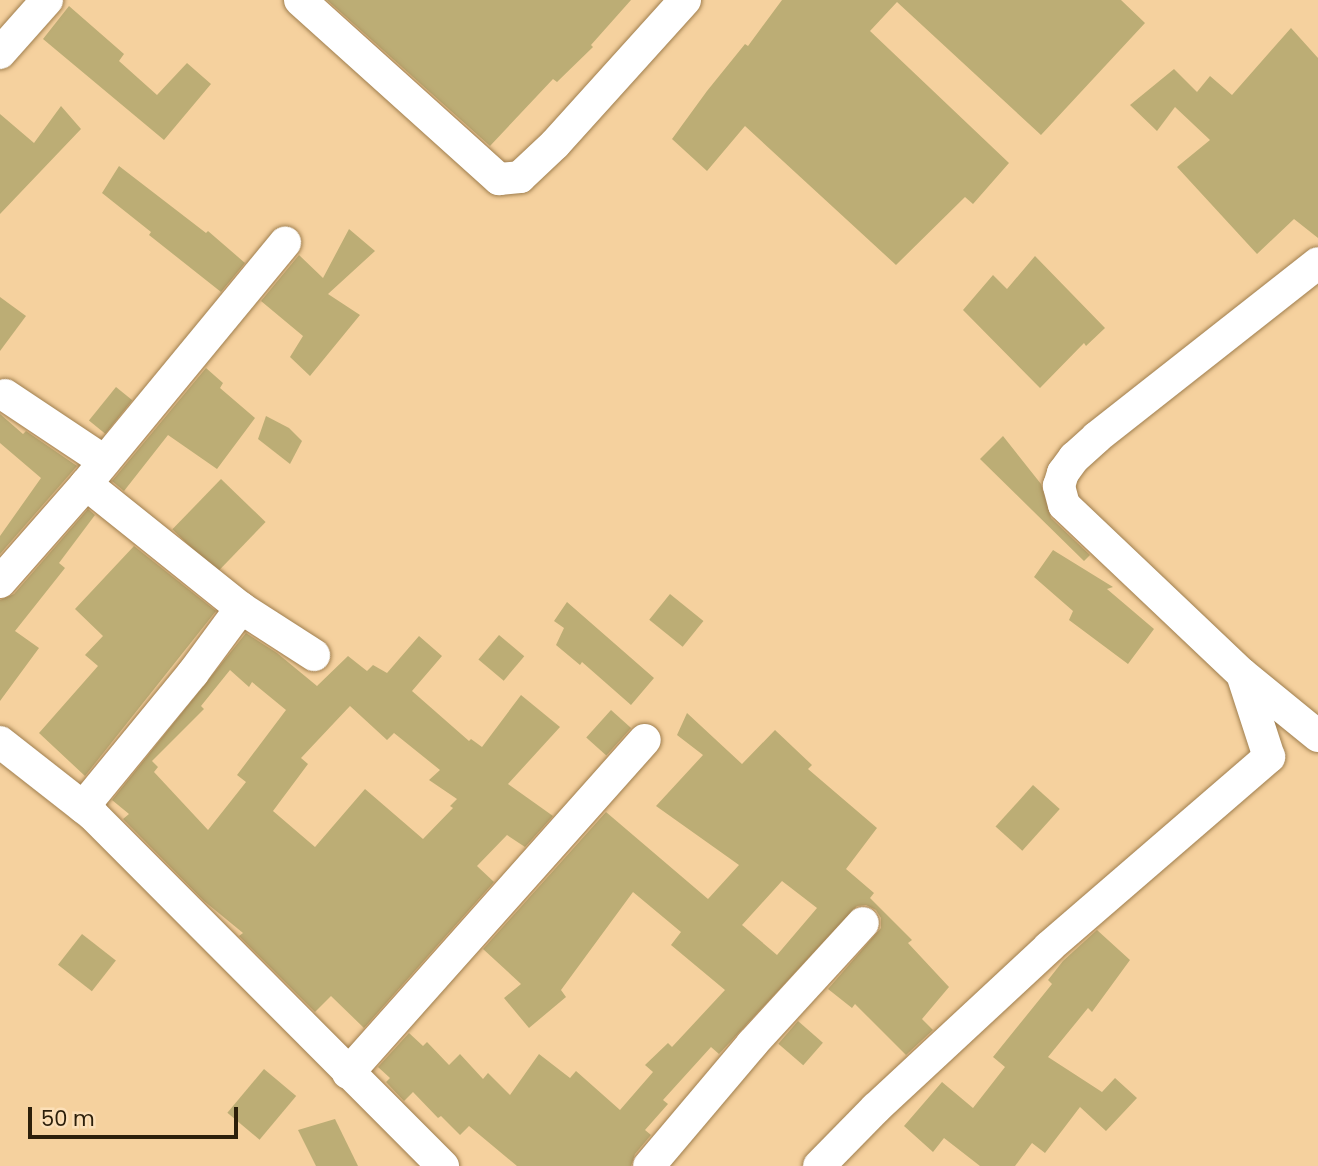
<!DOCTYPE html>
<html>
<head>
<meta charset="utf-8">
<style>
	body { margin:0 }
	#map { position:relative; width:1318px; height:1166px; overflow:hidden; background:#f5d19e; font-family:Poppins,sans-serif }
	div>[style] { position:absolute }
	.building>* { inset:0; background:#bcad75; transform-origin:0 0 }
	.roads { filter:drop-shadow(0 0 2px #9f7e4e) drop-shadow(0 0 2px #9f7e4e) }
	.minor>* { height:32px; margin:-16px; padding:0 16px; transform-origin:16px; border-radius:16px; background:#fff }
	span { translate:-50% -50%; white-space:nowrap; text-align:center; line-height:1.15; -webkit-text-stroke:5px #fcdfb7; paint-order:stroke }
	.scale { position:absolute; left:28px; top:1107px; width:210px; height:32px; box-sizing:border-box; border:4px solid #2c1f0a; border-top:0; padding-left:9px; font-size:21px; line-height:24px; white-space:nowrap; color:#2c1f0a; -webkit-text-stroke:5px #fcdfb7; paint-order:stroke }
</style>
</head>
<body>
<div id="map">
	<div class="building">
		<i style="clip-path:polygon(327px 0,631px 0,591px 45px,593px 47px,557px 82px,553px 79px,490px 146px)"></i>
		<i style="clip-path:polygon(782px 0,1121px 0,1145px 23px,1041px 135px,897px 2px,870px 31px,1009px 163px,973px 204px,965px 197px,896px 265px,745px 126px,707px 171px,672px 139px,707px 91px,745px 44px,748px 46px)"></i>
		<i style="clip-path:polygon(69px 6px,124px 54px,119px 61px,157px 95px,187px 63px,211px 84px,164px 140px,43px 39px)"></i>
		<i style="clip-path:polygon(1291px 28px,1318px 58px,1318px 238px,1294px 219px,1257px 254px,1177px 167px,1210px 140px,1175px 107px,1157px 131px,1130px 105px,1174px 69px,1197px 92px,1210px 76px,1232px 95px)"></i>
		<i style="clip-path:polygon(61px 106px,81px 129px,0 214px,0 114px,34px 143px)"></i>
		<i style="clip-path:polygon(119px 166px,206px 233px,208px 231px,245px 263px,221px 292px,149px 235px,151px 232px,102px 193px)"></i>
		<i style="clip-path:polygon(349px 229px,375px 251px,328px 294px,360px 315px,310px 376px,290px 357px,303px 336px,261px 301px,299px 255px,323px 278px)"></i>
		<i style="clip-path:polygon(1035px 256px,1105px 328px,1086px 346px,1084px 343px,1040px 388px,963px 310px,993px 275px,1007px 289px)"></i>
		<i style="clip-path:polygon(0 297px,26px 316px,0 351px)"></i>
		<i style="clip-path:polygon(206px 368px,223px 383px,220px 388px,255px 418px,217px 469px,168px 435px,124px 491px,112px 481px)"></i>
		<i style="left:116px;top:387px;width:21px;height:43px;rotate:39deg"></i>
		<i style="clip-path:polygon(0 414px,23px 434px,26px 431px,77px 466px,0 554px,0 536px,41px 478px,0 443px)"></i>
		<i style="clip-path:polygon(266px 416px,289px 428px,302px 441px,290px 464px,258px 439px)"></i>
		<i style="clip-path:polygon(1003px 436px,1041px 484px,1051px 518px,1090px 555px,1084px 561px,980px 459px)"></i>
		<i style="left:221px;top:479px;width:62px;height:70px;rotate:44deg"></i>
		<i style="clip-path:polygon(88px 509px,95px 515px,59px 563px,65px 568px,15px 631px,39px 648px,0 701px,0 600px,14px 594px)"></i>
		<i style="clip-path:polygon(134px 546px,216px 611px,85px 776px,39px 733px,98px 666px,85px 655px,103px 636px,75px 609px)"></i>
		<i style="clip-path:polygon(1053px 550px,1113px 587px,1107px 589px,1154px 629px,1128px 664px,1069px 620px,1073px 611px,1034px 577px)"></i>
		<i style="left:670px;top:594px;width:43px;height:33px;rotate:39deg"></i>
		<i style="clip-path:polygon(567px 602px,654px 678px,631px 705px,582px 662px,580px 665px,556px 645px,564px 628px,554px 621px)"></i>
		<i style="clip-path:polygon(evenodd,246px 633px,277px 653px,317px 686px,348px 656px,367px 671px,373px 665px,387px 673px,419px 636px,442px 656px,412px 691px,469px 741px,471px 739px,482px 747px,521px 695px,560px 727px,508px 784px,553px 816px,525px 847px,507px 835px,477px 866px,494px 882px,364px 1028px,331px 996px,315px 1012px,239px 936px,243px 933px,204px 901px,123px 819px,129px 814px,112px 800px,246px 633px,230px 670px,249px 687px,252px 682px,286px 710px,237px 775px,246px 782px,208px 830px,154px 772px,158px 767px,152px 761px,204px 709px,201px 706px,230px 670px,246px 633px,350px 706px,387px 740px,394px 733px,440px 770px,429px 780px,457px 799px,450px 806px,453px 808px,423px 839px,365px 789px,315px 847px,273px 811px,308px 764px,301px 758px,350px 706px)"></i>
		<i style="left:499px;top:635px;width:33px;height:32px;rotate:40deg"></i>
		<i style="left:611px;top:710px;width:27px;height:37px;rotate:42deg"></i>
		<i style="clip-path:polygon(evenodd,687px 713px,742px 764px,775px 730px,812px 765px,808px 769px,877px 828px,846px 869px,874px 893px,870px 898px,912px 940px,908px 943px,949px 987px,922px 1019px,933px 1030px,906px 1055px,855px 1004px,852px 1008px,828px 989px,881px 928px,881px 918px,876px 910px,866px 905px,857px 906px,719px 1054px,711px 1047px,663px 1100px,668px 1104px,645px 1130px,651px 1135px,635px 1154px,631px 1166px,517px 1166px,469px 1126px,460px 1135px,441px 1116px,438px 1118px,413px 1092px,404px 1101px,386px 1082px,390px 1078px,378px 1067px,409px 1033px,423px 1046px,427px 1042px,449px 1065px,460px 1054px,483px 1079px,488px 1073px,510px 1095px,539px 1054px,570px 1078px,576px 1071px,620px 1110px,653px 1072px,645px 1065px,668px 1043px,672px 1047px,725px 990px,671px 945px,681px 932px,633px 892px,561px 990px,566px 997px,529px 1028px,504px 998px,521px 984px,483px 949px,606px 812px,708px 899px,739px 865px,656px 806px,703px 755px,677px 735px,687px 713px,782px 881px,817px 908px,777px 955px,742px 925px,782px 881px)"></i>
		<i style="left:1033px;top:785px;width:36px;height:56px;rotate:42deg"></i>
		<i style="clip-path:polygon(1097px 930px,1130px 960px,1092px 1012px,1088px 1008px,1048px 1057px,1102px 1092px,1115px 1078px,1137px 1098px,1106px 1131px,1080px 1107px,1045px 1153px,1032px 1143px,1015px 1166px,980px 1166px,944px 1138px,933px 1152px,904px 1126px,942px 1082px,973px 1108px,1005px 1067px,993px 1057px,1052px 984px,1048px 980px,1063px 961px)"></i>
		<i style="left:82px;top:934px;width:43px;height:39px;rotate:38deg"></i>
		<i style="left:798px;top:1021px;width:33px;height:30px;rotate:41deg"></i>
		<i style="left:264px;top:1069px;width:42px;height:57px;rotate:40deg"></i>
		<i style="clip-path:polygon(335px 1119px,358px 1166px,316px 1166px,298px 1130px)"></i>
	</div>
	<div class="roads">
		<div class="minor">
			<i style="left:300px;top:0;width:268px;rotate:42deg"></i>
			<i style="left:499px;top:179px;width:21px;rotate:-5deg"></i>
			<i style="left:520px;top:177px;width:48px;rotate:-43.3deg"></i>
			<i style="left:555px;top:144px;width:194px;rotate:-47.9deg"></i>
			<i style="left:0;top:53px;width:71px;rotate:-48.4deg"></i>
			<i style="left:5px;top:395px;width:119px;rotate:33.7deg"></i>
			<i style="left:86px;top:484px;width:198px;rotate:38.7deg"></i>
			<i style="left:241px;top:608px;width:87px;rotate:32.8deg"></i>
			<i style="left:0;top:582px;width:130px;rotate:-48.7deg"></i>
			<i style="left:86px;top:484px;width:313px;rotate:-50.5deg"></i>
			<i style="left:1242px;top:674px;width:245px;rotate:-136.5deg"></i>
			<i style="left:1064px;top:505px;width:20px;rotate:-105deg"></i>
			<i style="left:1059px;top:486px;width:14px;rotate:-73deg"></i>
			<i style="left:1063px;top:473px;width:19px;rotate:-54deg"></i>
			<i style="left:1074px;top:458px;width:31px;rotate:-42deg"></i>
			<i style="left:1097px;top:437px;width:281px;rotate:-38.2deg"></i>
			<i style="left:0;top:742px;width:118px;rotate:38.1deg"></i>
			<i style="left:93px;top:815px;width:496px;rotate:45.1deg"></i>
			<i style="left:83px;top:807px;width:173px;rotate:-50.6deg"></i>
			<i style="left:193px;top:673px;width:81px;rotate:-53.6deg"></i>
			<i style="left:348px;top:1073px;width:446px;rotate:-48.3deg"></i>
			<i style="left:649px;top:1166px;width:160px;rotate:-49.8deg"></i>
			<i style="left:752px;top:1044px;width:164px;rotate:-47.5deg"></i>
			<i style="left:819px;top:1166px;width:81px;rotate:-45.5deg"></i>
			<i style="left:876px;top:1108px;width:236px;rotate:-42.9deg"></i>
			<i style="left:1049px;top:947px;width:291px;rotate:-40.8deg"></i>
			<i style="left:1269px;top:757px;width:87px;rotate:-108deg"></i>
			<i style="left:1242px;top:674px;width:98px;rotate:39.2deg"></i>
		</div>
	</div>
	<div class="scale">50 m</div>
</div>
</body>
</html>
